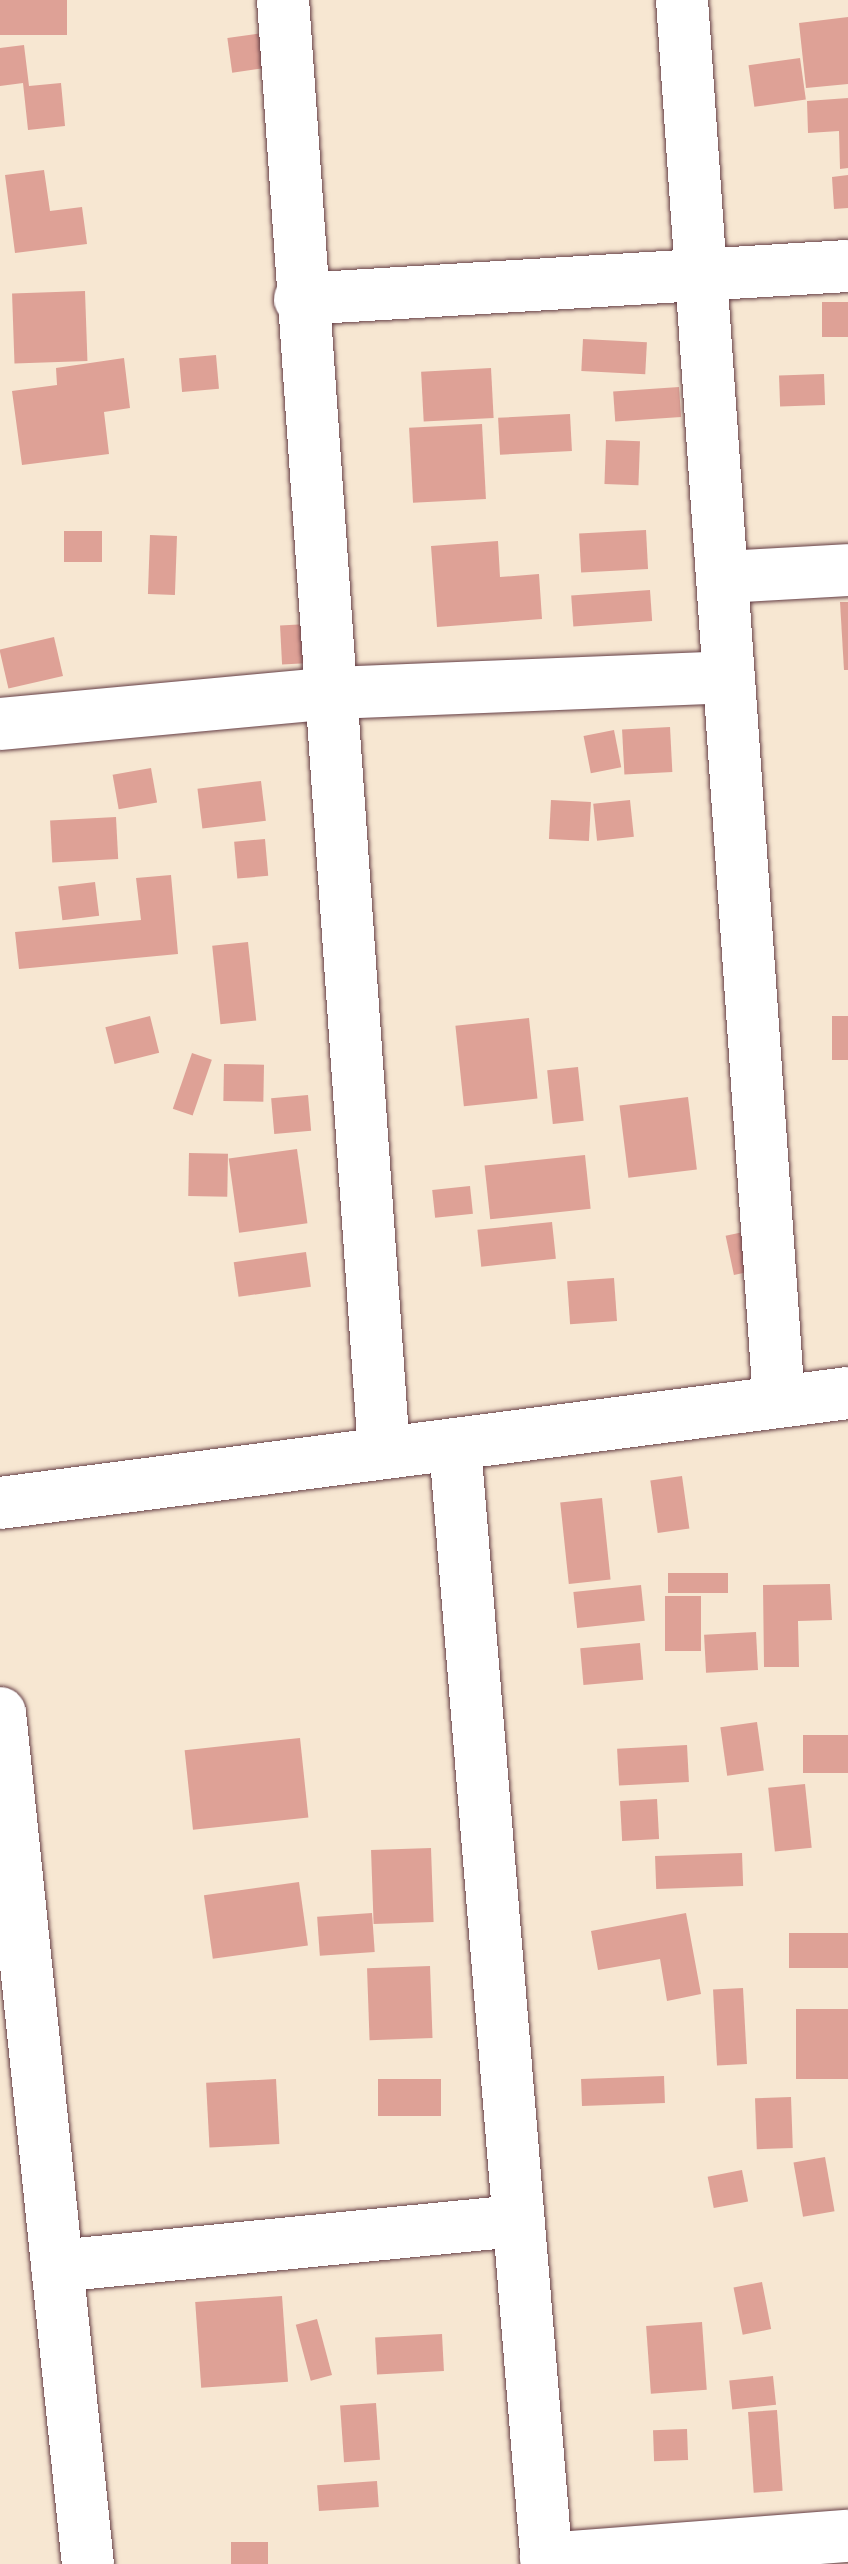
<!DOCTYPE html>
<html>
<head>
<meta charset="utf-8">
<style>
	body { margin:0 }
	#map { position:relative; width:848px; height:2564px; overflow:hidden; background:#f7e7d2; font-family:"IM FELL English",serif }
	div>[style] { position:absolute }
	.building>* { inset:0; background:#dea196; transform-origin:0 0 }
	.roads { filter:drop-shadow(0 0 2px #643d44) drop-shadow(0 0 2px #643d44) }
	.minor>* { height:52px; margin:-26px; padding:0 26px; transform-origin:26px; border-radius:26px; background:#fff }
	span { translate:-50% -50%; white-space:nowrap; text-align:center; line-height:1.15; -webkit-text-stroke:9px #fbf7ec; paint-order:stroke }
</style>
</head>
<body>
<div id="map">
	<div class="building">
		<i style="left:0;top:0;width:67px;height:35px"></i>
		<i style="clip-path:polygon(848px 17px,848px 84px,806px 88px,799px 23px)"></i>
		<i style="left:263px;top:33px;width:35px;height:36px;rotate:82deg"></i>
		<i style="clip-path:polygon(24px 45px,29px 86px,61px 83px,65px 126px,28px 130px,23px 83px,0 86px,0 48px)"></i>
		<i style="left:800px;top:58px;width:42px;height:52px;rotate:82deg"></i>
		<i style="clip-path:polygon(848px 98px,848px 168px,840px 169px,839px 131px,808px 133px,807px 101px)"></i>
		<i style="clip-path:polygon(44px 170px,50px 211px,82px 207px,87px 244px,15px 253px,5px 175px)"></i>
		<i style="clip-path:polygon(848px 175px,848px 208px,834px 209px,832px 177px)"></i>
		<i style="left:85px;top:291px;width:70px;height:73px;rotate:88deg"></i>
		<i style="left:822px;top:302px;width:26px;height:35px"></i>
		<i style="left:583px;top:339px;width:64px;height:32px;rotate:3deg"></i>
		<i style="left:216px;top:355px;width:34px;height:37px;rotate:85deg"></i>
		<i style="clip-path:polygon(124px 358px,130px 408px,104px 412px,109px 454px,22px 465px,12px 391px,57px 385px,56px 368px)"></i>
		<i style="left:491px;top:368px;width:50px;height:70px;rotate:87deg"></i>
		<i style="left:824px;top:374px;width:31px;height:45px;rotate:88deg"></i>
		<i style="left:679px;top:387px;width:30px;height:66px;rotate:86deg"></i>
		<i style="left:570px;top:414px;width:37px;height:72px;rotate:87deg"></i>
		<i style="left:482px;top:424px;width:75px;height:73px;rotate:87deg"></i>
		<i style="left:606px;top:440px;width:34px;height:44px;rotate:2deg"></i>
		<i style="left:646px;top:530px;width:39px;height:67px;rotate:87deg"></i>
		<i style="left:102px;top:531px;width:31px;height:38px;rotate:90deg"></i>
		<i style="left:150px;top:535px;width:27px;height:59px;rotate:2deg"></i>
		<i style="clip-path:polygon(498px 541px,500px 577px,539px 574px,542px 619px,437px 627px,431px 546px)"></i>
		<i style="left:650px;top:590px;width:31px;height:79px;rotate:86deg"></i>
		<i style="clip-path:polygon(840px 602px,848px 602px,848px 670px,844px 670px)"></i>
		<i style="left:308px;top:624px;width:39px;height:28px;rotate:87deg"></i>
		<i style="left:54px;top:637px;width:40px;height:56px;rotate:77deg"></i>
		<i style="left:670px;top:727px;width:45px;height:48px;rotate:87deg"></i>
		<i style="left:614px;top:730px;width:38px;height:31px;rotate:79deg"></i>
		<i style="left:151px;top:768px;width:35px;height:39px;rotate:80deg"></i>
		<i style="left:261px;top:781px;width:40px;height:64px;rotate:83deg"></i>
		<i style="left:551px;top:800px;width:40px;height:39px;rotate:3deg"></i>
		<i style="left:630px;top:800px;width:37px;height:37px;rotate:84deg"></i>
		<i style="left:116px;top:817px;width:42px;height:66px;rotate:87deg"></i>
		<i style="left:265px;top:839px;width:37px;height:31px;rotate:85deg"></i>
		<i style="clip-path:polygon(171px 875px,178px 954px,19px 969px,15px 932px,141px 920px,136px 878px)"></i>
		<i style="left:95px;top:882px;width:34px;height:37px;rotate:83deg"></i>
		<i style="left:248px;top:942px;width:79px;height:36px;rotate:84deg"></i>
		<i style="left:150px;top:1016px;width:38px;height:46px;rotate:76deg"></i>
		<i style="left:848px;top:1016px;width:44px;height:16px;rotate:90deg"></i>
		<i style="left:529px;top:1018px;width:81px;height:74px;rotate:84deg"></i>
		<i style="left:192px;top:1053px;width:21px;height:59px;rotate:19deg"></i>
		<i style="left:224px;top:1064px;width:40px;height:37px;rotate:1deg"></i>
		<i style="left:578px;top:1067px;width:54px;height:31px;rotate:84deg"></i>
		<i style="left:308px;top:1095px;width:36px;height:37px;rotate:85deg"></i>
		<i style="left:688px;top:1097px;width:73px;height:69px;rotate:83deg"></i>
		<i style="left:297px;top:1149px;width:75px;height:69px;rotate:82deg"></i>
		<i style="left:189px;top:1153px;width:39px;height:43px;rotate:1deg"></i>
		<i style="left:585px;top:1155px;width:54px;height:101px;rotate:84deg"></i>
		<i style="left:470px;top:1186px;width:28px;height:38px;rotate:84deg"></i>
		<i style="left:552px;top:1222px;width:37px;height:75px;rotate:84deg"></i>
		<i style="left:753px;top:1230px;width:40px;height:28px;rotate:78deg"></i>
		<i style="left:306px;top:1252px;width:35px;height:73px;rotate:82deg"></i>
		<i style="left:614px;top:1278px;width:43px;height:47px;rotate:86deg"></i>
		<i style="left:682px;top:1476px;width:53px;height:32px;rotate:82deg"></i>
		<i style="left:602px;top:1498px;width:82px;height:42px;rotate:84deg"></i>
		<i style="left:728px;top:1573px;width:20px;height:60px;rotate:90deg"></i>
		<i style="clip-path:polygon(830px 1584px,832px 1620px,798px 1621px,799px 1667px,764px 1667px,763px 1585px)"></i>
		<i style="left:641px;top:1585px;width:36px;height:68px;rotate:84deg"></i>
		<i style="left:701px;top:1596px;width:55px;height:36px;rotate:90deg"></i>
		<i style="left:756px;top:1632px;width:38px;height:52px;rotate:87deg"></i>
		<i style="left:640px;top:1643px;width:37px;height:60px;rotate:85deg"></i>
		<i style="left:757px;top:1722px;width:49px;height:37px;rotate:82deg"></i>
		<i style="left:848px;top:1735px;width:38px;height:45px;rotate:90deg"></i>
		<i style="left:300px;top:1738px;width:80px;height:116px;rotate:84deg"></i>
		<i style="left:687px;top:1745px;width:37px;height:70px;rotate:87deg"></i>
		<i style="left:805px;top:1784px;width:64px;height:37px;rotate:84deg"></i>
		<i style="left:657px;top:1799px;width:40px;height:37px;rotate:87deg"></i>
		<i style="left:431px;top:1848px;width:74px;height:60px;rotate:88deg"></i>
		<i style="left:742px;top:1853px;width:33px;height:87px;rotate:88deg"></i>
		<i style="left:299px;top:1882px;width:64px;height:96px;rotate:82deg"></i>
		<i style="left:372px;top:1913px;width:39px;height:55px;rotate:86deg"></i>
		<i style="clip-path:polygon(686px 1913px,701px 1994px,667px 2001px,660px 1959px,598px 1970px,591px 1931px)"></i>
		<i style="left:848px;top:1933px;width:35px;height:59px;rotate:90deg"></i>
		<i style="left:430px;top:1966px;width:72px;height:63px;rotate:88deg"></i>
		<i style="left:743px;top:1988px;width:76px;height:30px;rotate:87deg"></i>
		<i style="left:848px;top:2009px;width:70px;height:52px;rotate:90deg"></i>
		<i style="left:664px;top:2076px;width:27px;height:83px;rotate:88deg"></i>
		<i style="left:276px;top:2079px;width:65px;height:70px;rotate:87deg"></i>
		<i style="left:378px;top:2079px;width:63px;height:37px"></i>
		<i style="left:791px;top:2097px;width:51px;height:36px;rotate:88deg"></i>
		<i style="left:825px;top:2157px;width:55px;height:32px;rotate:80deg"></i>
		<i style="left:742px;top:2170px;width:32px;height:35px;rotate:79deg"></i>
		<i style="left:762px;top:2282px;width:48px;height:29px;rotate:79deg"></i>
		<i style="left:282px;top:2296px;width:86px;height:87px;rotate:86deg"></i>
		<i style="left:317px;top:2319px;width:58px;height:22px;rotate:75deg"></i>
		<i style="left:702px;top:2322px;width:68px;height:56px;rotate:86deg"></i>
		<i style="left:442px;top:2334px;width:37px;height:67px;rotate:87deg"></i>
		<i style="left:773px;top:2376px;width:29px;height:44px;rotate:84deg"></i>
		<i style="left:376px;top:2403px;width:57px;height:36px;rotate:86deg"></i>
		<i style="left:777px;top:2410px;width:81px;height:29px;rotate:86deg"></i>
		<i style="left:687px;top:2429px;width:31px;height:34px;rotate:88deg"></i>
		<i style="left:377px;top:2481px;width:26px;height:60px;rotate:86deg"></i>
		<i style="left:231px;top:2542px;width:37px;height:22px"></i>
	</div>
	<div class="roads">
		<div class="minor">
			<i style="left:283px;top:0;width:1456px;rotate:86.02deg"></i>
			<i style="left:682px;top:0;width:1405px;rotate:86.04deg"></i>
			<i style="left:300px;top:299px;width:549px;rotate:-3.45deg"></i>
			<i style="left:724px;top:577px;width:124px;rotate:-3.2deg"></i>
			<i style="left:0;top:724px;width:335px;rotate:-5.3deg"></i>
			<i style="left:334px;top:693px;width:392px;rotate:-2.3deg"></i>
			<i style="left:455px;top:1446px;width:1122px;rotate:85.3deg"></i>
			<i style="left:0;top:1503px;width:855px;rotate:-7.39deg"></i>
			<i style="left:0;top:1713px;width:856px;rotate:84.1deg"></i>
			<i style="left:57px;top:2266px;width:464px;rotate:-5.6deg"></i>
			<i style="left:546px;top:2559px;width:303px;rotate:-4.4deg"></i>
		</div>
	</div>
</div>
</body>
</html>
